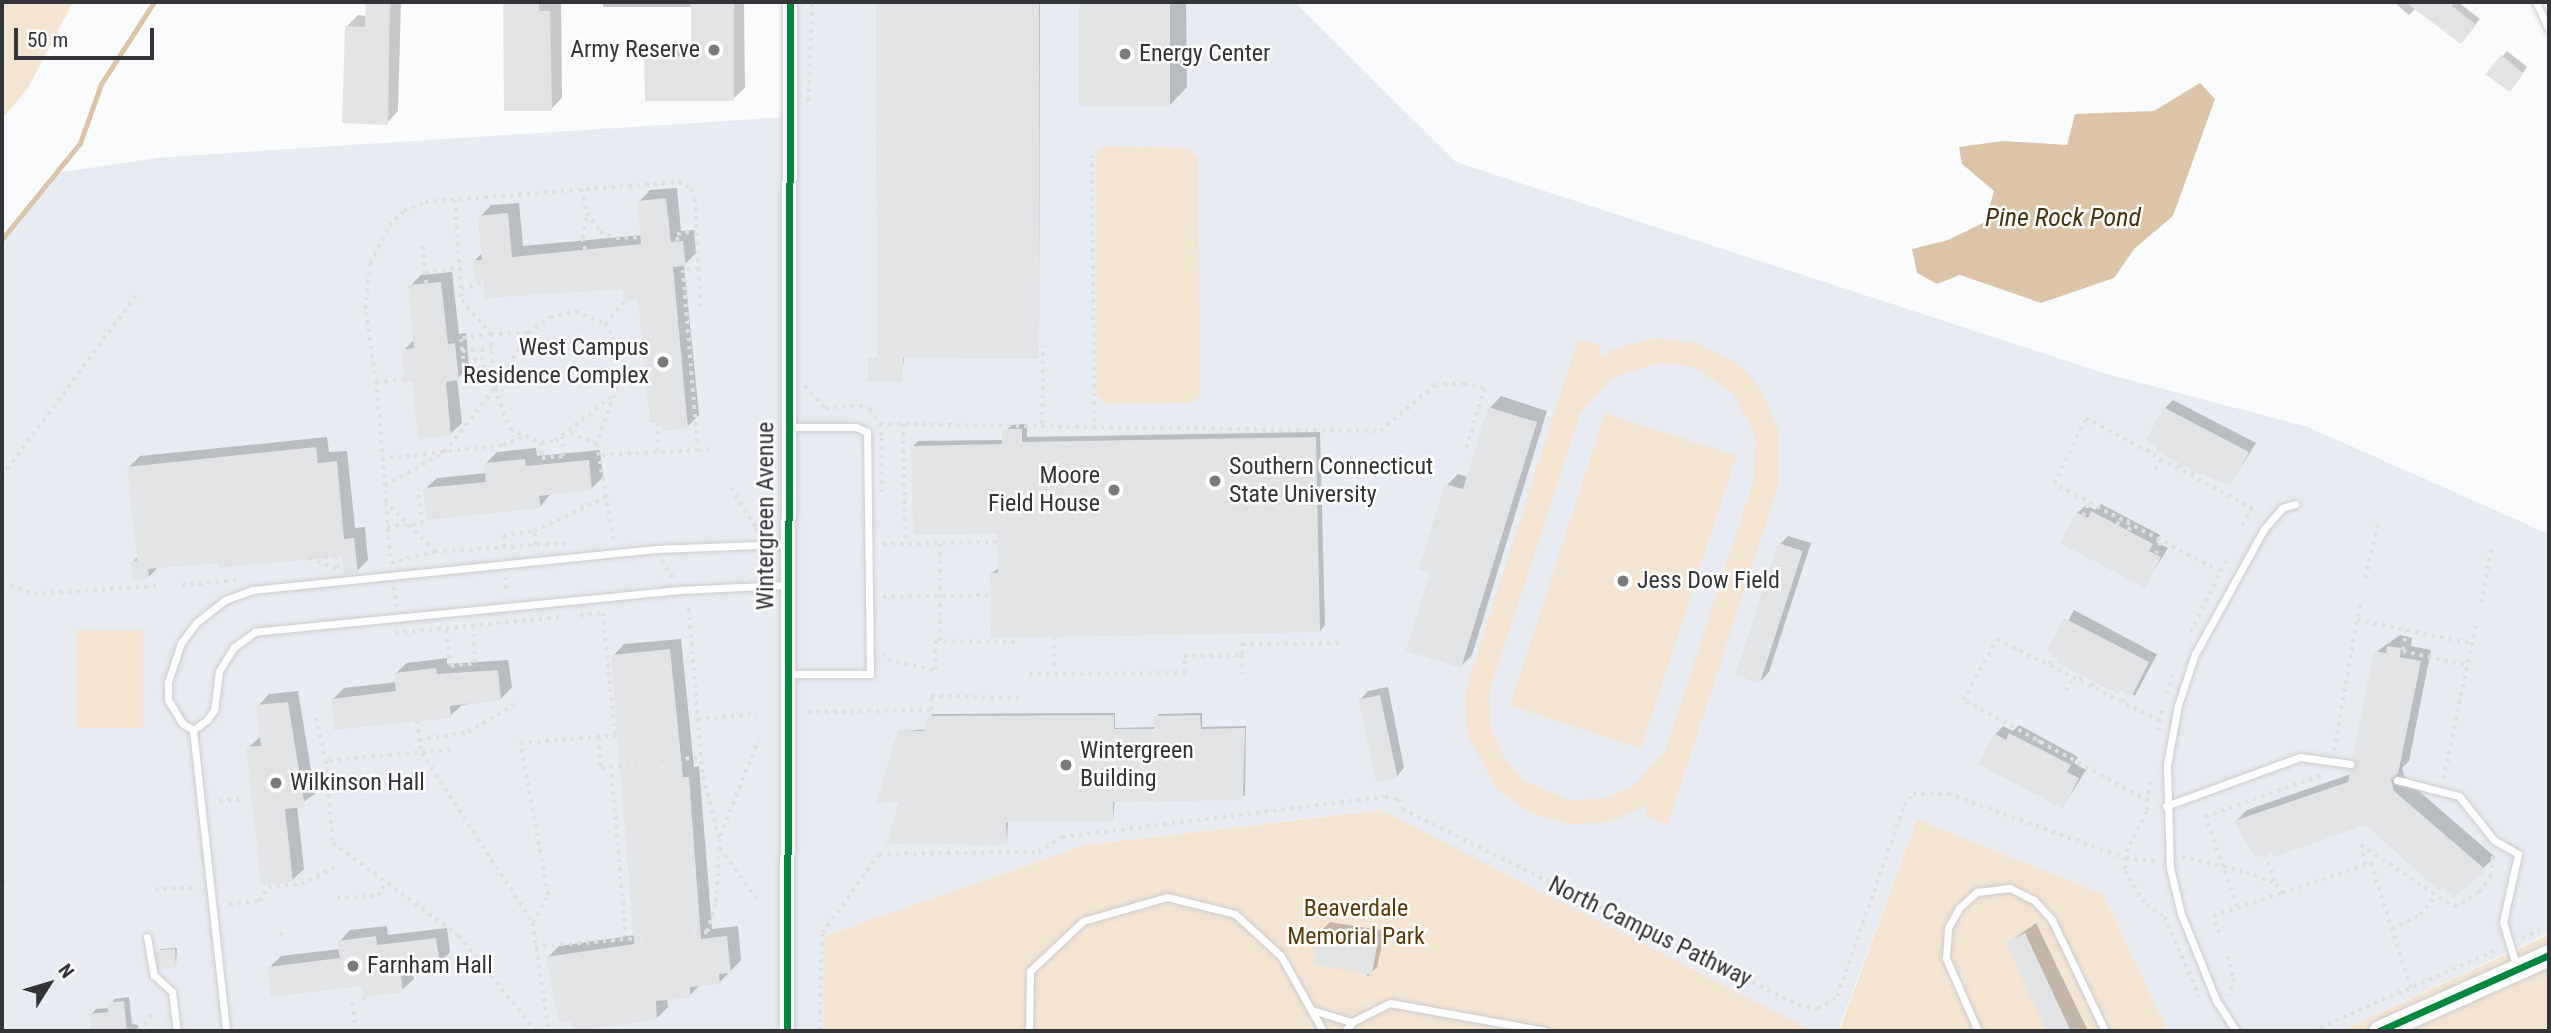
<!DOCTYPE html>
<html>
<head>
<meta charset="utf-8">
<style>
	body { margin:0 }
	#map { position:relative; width:2551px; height:1033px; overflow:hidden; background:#fafbfd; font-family:"Roboto Condensed",sans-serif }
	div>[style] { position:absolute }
	.built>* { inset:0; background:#e8ebf1 }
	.green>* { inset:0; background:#f4e4d2; transform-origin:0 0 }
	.water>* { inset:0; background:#dbc4a8 }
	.shadow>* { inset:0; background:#0003; transform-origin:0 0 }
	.stream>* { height:5px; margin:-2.5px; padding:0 2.5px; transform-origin:2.5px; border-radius:2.5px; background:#dbc4a8 }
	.building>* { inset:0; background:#e2e3e5; transform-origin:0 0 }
	.path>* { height:3.5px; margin-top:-1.75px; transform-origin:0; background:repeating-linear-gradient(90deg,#dfdfdf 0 3.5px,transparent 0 8.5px) }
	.roads { filter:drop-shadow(0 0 2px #cbccce) drop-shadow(0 0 2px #cbccce) }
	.lane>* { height:7px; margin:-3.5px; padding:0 3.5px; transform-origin:3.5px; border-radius:3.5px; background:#fefeff }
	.street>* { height:14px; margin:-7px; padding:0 7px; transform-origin:7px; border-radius:7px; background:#fefeff }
	.secondary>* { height:21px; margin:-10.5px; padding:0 10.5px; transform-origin:10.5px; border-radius:10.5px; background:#fefeff }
	.cycleway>* { height:7px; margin:-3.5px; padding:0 3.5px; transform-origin:3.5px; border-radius:3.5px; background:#00873e }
	.dots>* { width:19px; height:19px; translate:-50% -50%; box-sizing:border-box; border:4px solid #fff; border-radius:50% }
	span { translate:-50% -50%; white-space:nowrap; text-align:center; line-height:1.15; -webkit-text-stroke:5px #fff; paint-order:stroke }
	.poi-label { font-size:24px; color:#333437 }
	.right { translate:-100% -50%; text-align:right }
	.left { translate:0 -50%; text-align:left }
	.street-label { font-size:24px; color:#333437 }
	.park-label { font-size:24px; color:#5b3b05 }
	.water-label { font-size:26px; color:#493210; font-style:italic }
	.frame { position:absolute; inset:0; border:4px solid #333437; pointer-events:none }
	.north { position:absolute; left:14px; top:949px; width:70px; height:70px; -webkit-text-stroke:5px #fff; paint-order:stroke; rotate:53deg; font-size:19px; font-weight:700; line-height:28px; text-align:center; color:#333437 }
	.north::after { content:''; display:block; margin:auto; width:24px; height:32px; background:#333437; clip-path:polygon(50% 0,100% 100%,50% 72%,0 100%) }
	.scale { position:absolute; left:14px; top:28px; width:140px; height:32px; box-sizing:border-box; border:4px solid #333437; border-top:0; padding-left:9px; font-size:21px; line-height:24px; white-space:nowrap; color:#333437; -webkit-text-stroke:5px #fff; paint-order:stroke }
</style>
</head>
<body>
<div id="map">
	<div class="built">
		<i style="clip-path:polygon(790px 2px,1295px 2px,1456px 162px,2107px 374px,2308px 427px,2549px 534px,2549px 933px,2341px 1031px,2168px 1031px,2103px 894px,1917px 819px,1838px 1031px,1814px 1031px,1380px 810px,1085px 845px,826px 936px,823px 1031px,2px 1031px,2px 241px,55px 173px,166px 157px,787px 117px)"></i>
	</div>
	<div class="green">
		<i style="clip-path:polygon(2px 2px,73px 2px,28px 88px,2px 119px)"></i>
		<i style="clip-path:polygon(1105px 146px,1187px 148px,1198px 157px,1200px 396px,1192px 403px,1106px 404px,1097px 394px,1096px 155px)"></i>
		<i style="clip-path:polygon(evenodd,1656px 338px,1697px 343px,1734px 362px,1749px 375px,1762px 391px,1778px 429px,1778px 486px,1668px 824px,1645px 817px,1648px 805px,1609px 822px,1569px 824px,1529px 812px,1496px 788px,1467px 734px,1465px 693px,1578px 339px,1601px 346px,1598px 358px,1617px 348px,1656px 338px,1658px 363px,1691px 366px,1732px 392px,1755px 435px,1754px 480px,1665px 751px,1632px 787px,1602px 799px,1569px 800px,1524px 781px,1503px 756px,1490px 726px,1489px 693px,1580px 414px,1612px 378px,1658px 363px)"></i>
		<i style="left:1605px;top:413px;width:138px;height:308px;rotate:18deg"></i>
		<i style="left:76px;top:630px;width:67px;height:98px"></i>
		<i style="clip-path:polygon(1381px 810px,1814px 1031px,823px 1031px,825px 936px,1085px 845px)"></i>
		<i style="clip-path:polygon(1917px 819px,2103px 894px,2168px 1031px,1839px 1031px)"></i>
		<i style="clip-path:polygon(2549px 934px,2549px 1031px,2341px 1031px)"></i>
	</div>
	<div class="water">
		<i style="clip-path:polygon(2200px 83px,2215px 99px,2173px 216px,2135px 248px,2114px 278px,2041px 303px,1960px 275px,1937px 284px,1917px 273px,1912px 249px,1948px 240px,1985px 222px,1994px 191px,1962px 164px,1959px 147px,2003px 141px,2067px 145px,2075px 114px,2154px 111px)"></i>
	</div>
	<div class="shadow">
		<i style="clip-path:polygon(368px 2px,401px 2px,398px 111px,387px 123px,346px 27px,358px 15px,367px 16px)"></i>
		<i style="clip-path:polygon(504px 2px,561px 2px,562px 98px,551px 109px,506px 109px)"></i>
		<i style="clip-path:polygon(603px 2px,744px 2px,745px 88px,733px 99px,646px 57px,657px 46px,693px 46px,692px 7px,603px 7px)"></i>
		<i style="clip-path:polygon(878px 2px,1040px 2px,1039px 357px,904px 357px,902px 380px,870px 359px,879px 357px)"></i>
		<i style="clip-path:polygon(1081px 2px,1186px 2px,1187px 87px,1171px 104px,1082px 105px)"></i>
		<i style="clip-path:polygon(2394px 2px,2444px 2px,2449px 6px,2458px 2px,2480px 19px,2466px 36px,2416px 8px,2409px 15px)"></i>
		<i style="clip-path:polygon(2507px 51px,2527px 67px,2515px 85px,2502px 57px)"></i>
		<i style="clip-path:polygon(677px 188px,681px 231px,694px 230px,696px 253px,684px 265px,699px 415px,687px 427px,640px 298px,625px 288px,485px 278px,474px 261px,483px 252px,480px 217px,491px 205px,519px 203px,523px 246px,642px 235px,639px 202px,650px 190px)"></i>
		<i style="clip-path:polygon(452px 272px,459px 334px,466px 333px,469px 367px,457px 379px,462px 423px,450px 434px,414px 380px,403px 351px,415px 339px,410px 286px,421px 275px)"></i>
		<i style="clip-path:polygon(1501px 396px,1547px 411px,1472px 655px,1461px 666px,1433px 571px,1447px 485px,1458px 474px,1468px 477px,1490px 408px)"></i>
		<i style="clip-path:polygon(2173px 400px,2256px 443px,2231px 483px,2165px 408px)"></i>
		<i style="clip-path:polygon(1027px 424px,1027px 437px,1320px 432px,1325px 625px,1320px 631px,992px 573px,999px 568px,998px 532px,913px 446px,918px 441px,1004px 440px,1009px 425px)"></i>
		<i style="clip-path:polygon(327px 437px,329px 452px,347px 451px,355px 528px,365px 527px,368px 560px,357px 571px,344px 554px,158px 567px,149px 577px,133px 562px,138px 556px,129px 467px,140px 456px)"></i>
		<i style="clip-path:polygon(536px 448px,537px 456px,600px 450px,603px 477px,591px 489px,551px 493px,540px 507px,425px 489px,437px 478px,487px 473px,486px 463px,497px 452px)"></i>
		<i style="clip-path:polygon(2101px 504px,2160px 535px,2156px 542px,2168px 548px,2145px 585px,2077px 513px,2086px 505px,2095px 510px)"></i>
		<i style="clip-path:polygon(1788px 536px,1811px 543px,1769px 672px,1761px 681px,1780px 544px)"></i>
		<i style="left:2074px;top:610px;width:94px;height:47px;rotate:28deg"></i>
		<i style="clip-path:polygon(2400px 635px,2412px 638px,2411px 646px,2431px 650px,2409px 761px,2402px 768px,2405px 779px,2495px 857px,2454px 895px,2367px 823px,2272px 850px,2236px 821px,2247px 810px,2351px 774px,2358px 764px,2376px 652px)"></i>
		<i style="clip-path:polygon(681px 639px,694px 767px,699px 766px,712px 929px,738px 926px,741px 960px,720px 982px,701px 984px,689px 996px,667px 998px,668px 1007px,656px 1019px,548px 957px,559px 946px,635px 935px,613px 656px,624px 644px)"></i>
		<i style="clip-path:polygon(447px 658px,447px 664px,508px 660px,512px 687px,501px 699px,462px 705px,450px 716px,333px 699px,344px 688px,397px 682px,395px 674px,407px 663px)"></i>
		<i style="clip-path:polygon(1388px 687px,1404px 768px,1396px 777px,1360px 700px,1368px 691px)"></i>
		<i style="clip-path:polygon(298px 691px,315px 794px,297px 806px,304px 869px,292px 880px,248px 748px,261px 736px,258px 706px,269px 694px)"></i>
		<i style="clip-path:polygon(1115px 713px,1115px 728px,1156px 727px,1158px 714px,1202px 713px,1202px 727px,1246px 726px,1245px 796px,1115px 800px,1113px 819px,1008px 820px,1007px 843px,902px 801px,900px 731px,926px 729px,932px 714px)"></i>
		<i style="clip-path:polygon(2019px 725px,2078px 757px,2074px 763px,2086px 770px,2063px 807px,1995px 735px,2003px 726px,2013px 731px)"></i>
		<i style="clip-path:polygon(1330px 922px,1385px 931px,1377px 967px,1368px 976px,1322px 930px)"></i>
		<i style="clip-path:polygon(2036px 923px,2088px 1031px,2049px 1031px,2007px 943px)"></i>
		<i style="clip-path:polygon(387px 926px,388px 935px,447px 928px,450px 952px,439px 964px,412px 967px,414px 979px,402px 990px,269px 968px,281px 956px,340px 949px,339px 942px,350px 930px)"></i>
		<i style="clip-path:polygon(177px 948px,176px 966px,158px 951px,160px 949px)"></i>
		<i style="clip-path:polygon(129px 997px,132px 1024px,138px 1025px,139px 1031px,93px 1031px,91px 1015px,96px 1009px,110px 1008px,114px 999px)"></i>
	</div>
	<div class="stream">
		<i style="left:2px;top:239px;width:124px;rotate:-50.9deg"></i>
		<i style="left:80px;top:143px;width:63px;rotate:-70.4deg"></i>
		<i style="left:101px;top:84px;width:98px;rotate:-57.1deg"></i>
	</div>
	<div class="building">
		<i style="clip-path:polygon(366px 2px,390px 3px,388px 125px,342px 123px,345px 26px,365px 27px)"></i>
		<i style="clip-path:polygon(503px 2px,539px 2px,539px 11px,550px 11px,552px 111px,504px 111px)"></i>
		<i style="clip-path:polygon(691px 2px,734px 2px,734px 101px,645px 101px,644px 57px,691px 56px)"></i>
		<i style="clip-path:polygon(876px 2px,1039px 2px,1039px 359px,903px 358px,903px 382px,868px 382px,868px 358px,877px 358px)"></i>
		<i style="left:1079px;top:2px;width:91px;height:104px"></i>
		<i style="clip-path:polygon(2405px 2px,2447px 2px,2476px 25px,2461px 44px)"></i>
		<i style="clip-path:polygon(2501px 55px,2523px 73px,2510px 92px,2485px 74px)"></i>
		<i style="clip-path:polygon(666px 198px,671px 242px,683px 241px,686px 266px,673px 267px,688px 428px,662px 431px,661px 422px,650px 423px,638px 300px,624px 301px,623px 289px,485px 298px,483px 280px,475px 281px,472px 260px,482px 260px,478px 216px,508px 213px,512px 257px,641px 244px,637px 201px)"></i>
		<i style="clip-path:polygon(441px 282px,448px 344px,455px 343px,459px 380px,446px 382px,451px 436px,418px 439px,412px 382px,405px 383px,401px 350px,414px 348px,408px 285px)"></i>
		<i style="clip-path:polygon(1488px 407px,1537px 422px,1461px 668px,1406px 651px,1430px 572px,1419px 569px,1445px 484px,1463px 489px)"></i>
		<i style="clip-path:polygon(2163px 407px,2249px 452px,2231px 485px,2197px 473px,2156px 451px,2158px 446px,2146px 440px)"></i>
		<i style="clip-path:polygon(1002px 429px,1022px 429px,1022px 442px,1316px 437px,1320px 632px,991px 638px,990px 573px,998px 573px,997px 534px,913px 535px,911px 446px,1002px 444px)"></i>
		<i style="clip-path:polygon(316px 447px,318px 463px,337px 461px,344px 539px,354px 538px,358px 573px,344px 574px,342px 556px,219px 568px,218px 563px,148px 569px,149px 578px,133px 580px,131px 561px,137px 561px,127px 467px)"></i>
		<i style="clip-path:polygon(525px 459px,526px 466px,589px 460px,592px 490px,539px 496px,541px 508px,427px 520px,423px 488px,486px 482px,484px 463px)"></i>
		<i style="clip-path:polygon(2091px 511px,2153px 544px,2149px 551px,2161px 557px,2145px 588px,2060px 543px,2076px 512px,2088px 518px)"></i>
		<i style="left:1778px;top:543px;width:26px;height:139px;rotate:18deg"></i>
		<i style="clip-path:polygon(2064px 618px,2149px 662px,2132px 696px,2120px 690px,2118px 694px,2056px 662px,2059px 657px,2047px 651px)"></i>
		<i style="clip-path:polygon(2387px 646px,2401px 648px,2400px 657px,2421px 661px,2398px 774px,2391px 779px,2394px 791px,2486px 870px,2454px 898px,2442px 888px,2440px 892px,2366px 825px,2273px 857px,2271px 852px,2255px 858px,2234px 821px,2348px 782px,2350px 770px,2357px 766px,2352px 758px,2374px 651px,2386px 653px)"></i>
		<i style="clip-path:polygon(670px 649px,683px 777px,689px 777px,701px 939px,727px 936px,731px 973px,719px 974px,720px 984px,690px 987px,690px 998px,656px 1001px,657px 1020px,572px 1031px,571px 1022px,559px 1023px,546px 957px,634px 944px,611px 655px)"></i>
		<i style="clip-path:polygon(436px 668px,437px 674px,498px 670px,501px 700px,450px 706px,451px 718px,334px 730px,331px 699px,396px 691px,394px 673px)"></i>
		<i style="left:1380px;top:695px;width:85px;height:22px;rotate:78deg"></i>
		<i style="clip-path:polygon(288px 702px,305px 807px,285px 809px,293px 882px,261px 885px,246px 747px,261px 746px,256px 705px)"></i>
		<i style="clip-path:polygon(1114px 715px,1114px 729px,1154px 729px,1154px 716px,1200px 715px,1201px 729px,1245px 728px,1243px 800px,1113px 802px,1113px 821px,1006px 822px,1007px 845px,886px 844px,899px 802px,876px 803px,898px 730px,923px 731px,928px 716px)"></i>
		<i style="clip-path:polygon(1994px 733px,2006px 740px,2009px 733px,2071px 765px,2067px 772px,2079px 778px,2063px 809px,1978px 764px)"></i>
		<i style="left:1320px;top:929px;width:59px;height:36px;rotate:10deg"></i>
		<i style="left:2025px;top:933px;width:108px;height:22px;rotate:65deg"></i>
		<i style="clip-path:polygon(376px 936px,377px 945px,436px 938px,440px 965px,400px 970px,403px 992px,363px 997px,361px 986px,271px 997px,267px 967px,340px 958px,337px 941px)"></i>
		<i style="left:175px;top:949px;width:19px;height:19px;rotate:87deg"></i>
		<i style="clip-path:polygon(124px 1001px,127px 1031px,91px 1031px,89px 1014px,108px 1012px,107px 1003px)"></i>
	</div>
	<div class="path">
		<i style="left:808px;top:101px;width:99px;rotate:-87.7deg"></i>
		<i style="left:1092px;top:155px;width:275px;rotate:89.4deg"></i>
		<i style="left:582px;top:189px;width:25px;rotate:78deg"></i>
		<i style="left:587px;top:213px;width:22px;rotate:54deg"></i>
		<i style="left:600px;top:231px;width:17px;rotate:24deg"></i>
		<i style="left:616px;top:238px;width:24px;rotate:-2deg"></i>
		<i style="left:455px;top:200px;width:100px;rotate:86deg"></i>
		<i style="left:462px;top:300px;width:45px;rotate:49.5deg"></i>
		<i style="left:491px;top:334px;width:30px;rotate:171deg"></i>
		<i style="left:461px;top:339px;width:26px;rotate:83deg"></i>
		<i style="left:464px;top:365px;width:7px;rotate:180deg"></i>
		<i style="left:677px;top:241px;width:7px;rotate:-90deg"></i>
		<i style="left:677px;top:234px;width:19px;rotate:-9deg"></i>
		<i style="left:423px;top:246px;width:38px;rotate:85deg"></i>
		<i style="left:585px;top:250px;width:12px;rotate:-104deg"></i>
		<i style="left:582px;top:238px;width:24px;rotate:-78deg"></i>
		<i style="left:699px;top:269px;width:41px;rotate:87.2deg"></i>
		<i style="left:425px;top:272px;width:35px;rotate:-7deg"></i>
		<i style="left:461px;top:289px;width:23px;rotate:-18deg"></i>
		<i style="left:605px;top:324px;width:30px;rotate:-50deg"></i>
		<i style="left:528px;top:333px;width:37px;rotate:178deg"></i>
		<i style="left:491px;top:334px;width:54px;rotate:85.8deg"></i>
		<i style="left:495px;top:388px;width:44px;rotate:69.9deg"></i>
		<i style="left:510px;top:429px;width:34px;rotate:24deg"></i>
		<i style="left:541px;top:443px;width:14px;rotate:-8deg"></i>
		<i style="left:555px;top:441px;width:71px;rotate:-38.2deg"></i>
		<i style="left:462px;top:351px;width:12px;rotate:-9deg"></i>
		<i style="left:474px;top:349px;width:20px;rotate:84deg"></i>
		<i style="left:476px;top:369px;width:7px"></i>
		<i style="left:483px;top:369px;width:20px;rotate:-96deg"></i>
		<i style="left:481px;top:349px;width:11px;rotate:-5deg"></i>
		<i style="left:376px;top:383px;width:75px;rotate:-98.5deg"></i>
		<i style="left:365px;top:309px;width:46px;rotate:-83.8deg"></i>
		<i style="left:370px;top:263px;width:42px;rotate:-62.8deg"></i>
		<i style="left:389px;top:226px;width:21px;rotate:-45deg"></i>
		<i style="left:404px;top:211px;width:23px;rotate:-23deg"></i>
		<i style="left:425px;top:202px;width:254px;rotate:-4.5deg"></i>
		<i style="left:678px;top:182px;width:15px;rotate:28deg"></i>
		<i style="left:691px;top:189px;width:11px;rotate:68deg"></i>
		<i style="left:695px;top:199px;width:70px;rotate:86.7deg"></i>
		<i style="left:699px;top:269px;width:16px;rotate:176deg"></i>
		<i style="left:683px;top:270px;width:181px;rotate:85.2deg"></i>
		<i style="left:698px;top:450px;width:16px;rotate:-4deg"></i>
		<i style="left:805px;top:386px;width:30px;rotate:48deg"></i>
		<i style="left:825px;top:408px;width:35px;rotate:-5deg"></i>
		<i style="left:860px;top:405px;width:11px;rotate:22deg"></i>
		<i style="left:870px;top:409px;width:18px;rotate:56deg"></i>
		<i style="left:880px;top:424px;width:14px;rotate:82deg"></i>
		<i style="left:882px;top:438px;width:56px;rotate:90deg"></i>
		<i style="left:880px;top:424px;width:500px;rotate:0.8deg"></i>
		<i style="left:1380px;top:431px;width:72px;rotate:-39.9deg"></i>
		<i style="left:1435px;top:385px;width:29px;rotate:-4deg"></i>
		<i style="left:1464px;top:383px;width:22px;rotate:13deg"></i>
		<i style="left:1485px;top:388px;width:64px;rotate:107.3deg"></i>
		<i style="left:903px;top:424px;width:119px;rotate:88.6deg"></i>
		<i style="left:1042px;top:424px;width:78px;rotate:-89.3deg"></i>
		<i style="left:570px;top:433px;width:29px;rotate:22deg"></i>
		<i style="left:541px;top:443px;width:15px;rotate:86deg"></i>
		<i style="left:542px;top:458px;width:21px;rotate:-5deg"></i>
		<i style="left:563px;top:456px;width:19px;rotate:-93deg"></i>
		<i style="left:657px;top:452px;width:30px;rotate:-88deg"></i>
		<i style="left:2148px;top:452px;width:10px;rotate:-66deg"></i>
		<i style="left:602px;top:455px;width:96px;rotate:-3deg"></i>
		<i style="left:381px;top:459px;width:123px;rotate:-6.5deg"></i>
		<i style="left:503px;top:445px;width:22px;rotate:-21deg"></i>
		<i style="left:2179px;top:468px;width:8px;rotate:-67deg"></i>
		<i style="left:2155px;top:470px;width:13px;rotate:-61deg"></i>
		<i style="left:2191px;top:475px;width:8px;rotate:-60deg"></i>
		<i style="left:2px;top:476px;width:227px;rotate:-53.4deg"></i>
		<i style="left:385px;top:486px;width:103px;rotate:-95deg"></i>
		<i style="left:376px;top:383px;width:29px;rotate:-8deg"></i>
		<i style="left:731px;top:488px;width:50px;rotate:57.3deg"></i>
		<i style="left:758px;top:530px;width:5px;rotate:169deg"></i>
		<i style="left:386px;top:503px;width:60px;rotate:85.2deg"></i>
		<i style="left:391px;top:563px;width:45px;rotate:-14deg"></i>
		<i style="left:435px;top:552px;width:133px;rotate:-3.9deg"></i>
		<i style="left:2083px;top:516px;width:15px;rotate:-67deg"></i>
		<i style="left:2127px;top:523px;width:8px;rotate:-60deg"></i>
		<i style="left:387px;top:526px;width:35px;rotate:-3deg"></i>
		<i style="left:422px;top:524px;width:35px;rotate:-97deg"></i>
		<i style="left:2113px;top:532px;width:15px;rotate:-62deg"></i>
		<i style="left:2125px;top:538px;width:14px;rotate:-65deg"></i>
		<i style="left:883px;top:544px;width:114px;rotate:-1deg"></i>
		<i style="left:536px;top:545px;width:14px;rotate:-98deg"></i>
		<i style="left:534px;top:531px;width:82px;rotate:-25.3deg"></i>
		<i style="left:504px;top:548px;width:12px;rotate:-95deg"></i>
		<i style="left:503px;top:536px;width:31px;rotate:-9deg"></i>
		<i style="left:435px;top:552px;width:69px;rotate:-135deg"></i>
		<i style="left:386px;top:503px;width:17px;rotate:-93deg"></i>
		<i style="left:385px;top:486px;width:68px;rotate:-30deg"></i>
		<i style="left:444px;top:452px;width:82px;rotate:-51.4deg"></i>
		<i style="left:495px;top:388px;width:64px;rotate:-59deg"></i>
		<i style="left:528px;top:333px;width:27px;rotate:-36deg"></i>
		<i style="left:550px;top:317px;width:27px;rotate:-13deg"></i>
		<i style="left:576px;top:311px;width:32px;rotate:24deg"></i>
		<i style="left:605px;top:324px;width:33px;rotate:59deg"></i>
		<i style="left:622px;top:352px;width:27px;rotate:94deg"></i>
		<i style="left:620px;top:379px;width:69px;rotate:109.5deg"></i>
		<i style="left:597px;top:444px;width:97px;rotate:80deg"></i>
		<i style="left:2156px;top:554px;width:14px;rotate:-69deg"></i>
		<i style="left:759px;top:556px;width:19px;rotate:90deg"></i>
		<i style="left:662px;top:560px;width:23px;rotate:59deg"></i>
		<i style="left:336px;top:569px;width:31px;rotate:-159deg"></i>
		<i style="left:307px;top:558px;width:30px;rotate:-4deg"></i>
		<i style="left:337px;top:556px;width:13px;rotate:86deg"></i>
		<i style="left:2220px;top:572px;width:188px;rotate:-152.1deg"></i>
		<i style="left:2054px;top:484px;width:73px;rotate:-64.1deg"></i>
		<i style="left:2086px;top:418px;width:189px;rotate:28.5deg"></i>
		<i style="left:2252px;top:508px;width:25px;rotate:117deg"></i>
		<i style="left:506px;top:577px;width:17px;rotate:87deg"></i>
		<i style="left:2365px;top:578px;width:57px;rotate:-76.7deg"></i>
		<i style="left:2px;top:583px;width:34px;rotate:19deg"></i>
		<i style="left:34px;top:594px;width:123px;rotate:-3.7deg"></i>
		<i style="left:182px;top:585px;width:57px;rotate:-5deg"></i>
		<i style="left:394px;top:587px;width:20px;rotate:81deg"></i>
		<i style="left:883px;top:597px;width:107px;rotate:-1.1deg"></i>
		<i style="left:2481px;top:603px;width:56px;rotate:-79.7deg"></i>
		<i style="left:580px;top:615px;width:23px;rotate:-5deg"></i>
		<i style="left:603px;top:613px;width:122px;rotate:84.3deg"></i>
		<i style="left:2357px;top:620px;width:115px;rotate:11.5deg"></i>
		<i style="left:446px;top:630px;width:36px;rotate:82deg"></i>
		<i style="left:451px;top:666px;width:24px;rotate:-7deg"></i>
		<i style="left:475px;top:663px;width:35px;rotate:-93deg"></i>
		<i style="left:2407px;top:630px;width:21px;rotate:101deg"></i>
		<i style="left:2403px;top:651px;width:64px;rotate:12.7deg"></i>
		<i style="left:2190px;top:632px;width:82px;rotate:-63.1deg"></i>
		<i style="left:395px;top:633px;width:166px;rotate:-5.5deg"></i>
		<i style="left:1054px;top:637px;width:35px;rotate:90deg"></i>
		<i style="left:940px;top:641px;width:98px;rotate:-90deg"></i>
		<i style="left:883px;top:653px;width:9px;rotate:54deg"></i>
		<i style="left:888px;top:660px;width:48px;rotate:12deg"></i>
		<i style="left:935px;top:670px;width:29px;rotate:-90deg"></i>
		<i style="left:935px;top:641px;width:81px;rotate:0.7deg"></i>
		<i style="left:1242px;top:655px;width:11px;rotate:-90deg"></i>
		<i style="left:1242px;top:644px;width:101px;rotate:-0.6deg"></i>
		<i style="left:2049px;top:664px;width:10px;rotate:-61deg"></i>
		<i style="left:1029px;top:674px;width:156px;rotate:-0.4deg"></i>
		<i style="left:1185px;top:673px;width:17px;rotate:-93deg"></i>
		<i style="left:1184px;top:656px;width:58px;rotate:-1deg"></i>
		<i style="left:1242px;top:655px;width:19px;rotate:87deg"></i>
		<i style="left:2080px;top:680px;width:9px;rotate:-63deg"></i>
		<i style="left:2092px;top:686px;width:9px;rotate:-63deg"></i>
		<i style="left:2066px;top:691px;width:17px;rotate:-62deg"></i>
		<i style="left:2166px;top:694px;width:20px;rotate:-70deg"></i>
		<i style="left:2122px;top:702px;width:10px;rotate:-61deg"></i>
		<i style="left:808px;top:712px;width:123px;rotate:-0.9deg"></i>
		<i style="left:931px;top:710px;width:14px;rotate:-90deg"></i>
		<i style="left:931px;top:696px;width:90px;rotate:1.3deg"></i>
		<i style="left:316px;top:718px;width:44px;rotate:76.9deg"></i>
		<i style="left:697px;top:719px;width:60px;rotate:-4.8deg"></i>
		<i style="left:417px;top:721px;width:32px;rotate:81deg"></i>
		<i style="left:422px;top:753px;width:203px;rotate:56.9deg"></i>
		<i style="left:533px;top:923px;width:109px;rotate:81.6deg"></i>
		<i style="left:2158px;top:731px;width:26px;rotate:-79deg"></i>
		<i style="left:599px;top:737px;width:31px;rotate:86deg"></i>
		<i style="left:601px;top:768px;width:101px;rotate:-6.3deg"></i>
		<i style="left:419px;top:740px;width:50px;rotate:-9.3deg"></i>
		<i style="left:468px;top:732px;width:57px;rotate:-30.6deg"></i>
		<i style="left:2038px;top:743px;width:8px;rotate:-60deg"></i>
		<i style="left:451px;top:750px;width:125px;rotate:175deg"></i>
		<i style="left:326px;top:761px;width:82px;rotate:85.1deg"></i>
		<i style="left:333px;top:843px;width:157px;rotate:36.4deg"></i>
		<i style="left:459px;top:936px;width:122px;rotate:51deg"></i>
		<i style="left:2334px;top:751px;width:152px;rotate:-80.2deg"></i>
		<i style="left:611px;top:766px;width:171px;rotate:85deg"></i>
		<i style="left:2443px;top:779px;width:158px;rotate:-78deg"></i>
		<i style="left:2150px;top:782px;width:30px;rotate:96deg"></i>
		<i style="left:2147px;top:812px;width:42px;rotate:117.2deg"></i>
		<i style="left:2128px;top:849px;width:22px;rotate:98deg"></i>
		<i style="left:2125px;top:871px;width:40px;rotate:58deg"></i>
		<i style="left:2146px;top:905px;width:22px;rotate:32deg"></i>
		<i style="left:2165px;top:917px;width:86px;rotate:66.7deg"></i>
		<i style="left:219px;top:801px;width:24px;rotate:-5deg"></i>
		<i style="left:2148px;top:801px;width:211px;rotate:-151.4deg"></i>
		<i style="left:1963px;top:700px;width:70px;rotate:-60.9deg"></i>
		<i style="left:1997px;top:639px;width:182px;rotate:26.7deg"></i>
		<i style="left:720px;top:836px;width:103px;rotate:-68.4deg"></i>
		<i style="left:720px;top:848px;width:68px;rotate:54deg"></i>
		<i style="left:2266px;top:854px;width:32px;rotate:72deg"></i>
		<i style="left:2182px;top:857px;width:66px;rotate:13.2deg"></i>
		<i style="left:2246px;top:872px;width:32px;rotate:22deg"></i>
		<i style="left:2276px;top:884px;width:11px;rotate:56deg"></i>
		<i style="left:2282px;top:893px;width:94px;rotate:-18.6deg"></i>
		<i style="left:2371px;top:863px;width:131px;rotate:72.3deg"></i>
		<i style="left:2365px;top:865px;width:20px;rotate:-101deg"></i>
		<i style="left:2361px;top:845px;width:112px;rotate:33.7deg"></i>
		<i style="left:2454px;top:907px;width:29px;rotate:-31deg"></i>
		<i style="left:2479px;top:892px;width:19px;rotate:-54deg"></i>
		<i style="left:2490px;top:877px;width:24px;rotate:-83deg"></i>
		<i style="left:2px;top:880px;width:4px;rotate:27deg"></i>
		<i style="left:155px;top:889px;width:42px;rotate:-1.4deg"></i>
		<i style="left:337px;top:898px;width:41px;rotate:-2.8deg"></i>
		<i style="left:378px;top:896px;width:16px;rotate:-63deg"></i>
		<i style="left:229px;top:904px;width:30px;rotate:-6deg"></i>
		<i style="left:259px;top:901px;width:17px;rotate:-57deg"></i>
		<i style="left:268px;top:887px;width:33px;rotate:-5deg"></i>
		<i style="left:301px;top:884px;width:38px;rotate:-27deg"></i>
		<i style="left:2237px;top:907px;width:96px;rotate:-109.6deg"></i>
		<i style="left:2205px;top:817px;width:127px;rotate:-19.9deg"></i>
		<i style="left:533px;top:923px;width:32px;rotate:-62deg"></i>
		<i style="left:548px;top:895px;width:155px;rotate:-100.4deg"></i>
		<i style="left:520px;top:743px;width:99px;rotate:-4.6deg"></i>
		<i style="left:2392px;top:929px;width:31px;rotate:-27deg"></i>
		<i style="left:2420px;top:915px;width:24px;rotate:-52deg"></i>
		<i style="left:2219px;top:933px;width:18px;rotate:-109deg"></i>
		<i style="left:2213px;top:916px;width:73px;rotate:-18.4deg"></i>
		<i style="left:281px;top:936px;width:7px;rotate:-82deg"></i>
		<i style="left:2522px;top:938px;width:19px;rotate:-25deg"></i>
		<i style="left:535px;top:947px;width:173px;rotate:-5deg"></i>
		<i style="left:707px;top:932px;width:31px;rotate:-73deg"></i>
		<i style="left:716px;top:902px;width:64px;rotate:-87.3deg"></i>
		<i style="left:719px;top:838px;width:67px;rotate:-104.7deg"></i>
		<i style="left:702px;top:773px;width:170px;rotate:-94.7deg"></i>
		<i style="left:2228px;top:956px;width:23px;rotate:75deg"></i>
		<i style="left:2234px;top:978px;width:19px;rotate:106deg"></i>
		<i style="left:363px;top:997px;width:4px;rotate:76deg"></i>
		<i style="left:353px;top:1003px;width:28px;rotate:84deg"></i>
		<i style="left:138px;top:1031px;width:21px;rotate:-49deg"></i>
		<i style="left:819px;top:1031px;width:98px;rotate:-88.2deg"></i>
		<i style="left:822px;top:933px;width:97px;rotate:-54.2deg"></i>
		<i style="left:879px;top:854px;width:159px;rotate:-0.7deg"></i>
		<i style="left:1038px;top:852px;width:28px;rotate:-32deg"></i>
		<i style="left:1062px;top:837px;width:325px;rotate:-7.1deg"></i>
		<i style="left:1385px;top:797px;width:14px;rotate:8deg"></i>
		<i style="left:1399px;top:799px;width:10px;rotate:73deg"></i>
		<i style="left:1402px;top:809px;width:442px;rotate:26.3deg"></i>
		<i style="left:1798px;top:1005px;width:20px;rotate:11deg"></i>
		<i style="left:1818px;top:1009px;width:23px;rotate:-34deg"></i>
		<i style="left:1837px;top:996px;width:201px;rotate:-70.6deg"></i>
		<i style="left:1904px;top:806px;width:15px;rotate:-53deg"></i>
		<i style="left:1913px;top:794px;width:35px"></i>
		<i style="left:1948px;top:794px;width:189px;rotate:19.8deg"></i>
		<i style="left:2126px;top:858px;width:31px;rotate:7deg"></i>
		<i style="left:2312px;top:1031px;width:204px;rotate:-23.7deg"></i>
	</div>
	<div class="roads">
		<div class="lane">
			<i style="left:2536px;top:2px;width:31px;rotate:65deg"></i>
			<i style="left:785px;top:585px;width:105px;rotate:177.3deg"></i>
			<i style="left:680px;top:590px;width:427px;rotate:174.4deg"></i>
			<i style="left:255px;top:632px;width:26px;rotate:144deg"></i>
			<i style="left:234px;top:647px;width:28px;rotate:122deg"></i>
			<i style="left:219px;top:671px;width:39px;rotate:97deg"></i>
			<i style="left:214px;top:710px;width:12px;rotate:125deg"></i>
			<i style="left:207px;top:720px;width:17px;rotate:144deg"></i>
			<i style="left:193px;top:730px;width:13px;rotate:-148deg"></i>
			<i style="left:182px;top:723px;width:27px;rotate:-121deg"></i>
			<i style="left:168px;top:700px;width:18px;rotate:-90deg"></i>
			<i style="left:168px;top:682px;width:41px;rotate:-71.6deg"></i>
			<i style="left:181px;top:643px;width:26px;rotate:-53deg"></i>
			<i style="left:197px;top:622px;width:36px;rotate:-38deg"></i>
			<i style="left:225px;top:600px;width:29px;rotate:-20deg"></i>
			<i style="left:252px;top:590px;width:406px;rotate:-5.8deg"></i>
			<i style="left:656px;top:549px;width:129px;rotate:-2.2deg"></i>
			<i style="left:786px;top:674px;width:84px"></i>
			<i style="left:870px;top:674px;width:242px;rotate:-90.7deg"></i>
			<i style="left:867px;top:432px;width:12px;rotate:-156deg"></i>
			<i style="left:856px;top:427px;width:69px;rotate:180deg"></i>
			<i style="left:193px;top:730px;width:303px;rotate:83.7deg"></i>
			<i style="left:2397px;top:780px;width:64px;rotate:14.5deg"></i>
			<i style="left:2459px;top:796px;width:56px;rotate:51.5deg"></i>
			<i style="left:2494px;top:840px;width:28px;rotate:30deg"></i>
			<i style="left:2518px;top:854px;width:70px;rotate:102.4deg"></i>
			<i style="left:2503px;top:922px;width:48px;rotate:73.1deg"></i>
			<i style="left:2166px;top:806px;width:143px;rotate:-20.1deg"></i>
			<i style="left:2300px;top:757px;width:51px;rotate:7.8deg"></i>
			<i style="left:147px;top:937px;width:39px;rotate:80deg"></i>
			<i style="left:154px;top:975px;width:25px;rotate:43deg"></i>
			<i style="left:172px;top:992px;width:39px;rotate:83deg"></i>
			<i style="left:1315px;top:1011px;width:39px;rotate:17deg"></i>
			<i style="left:1029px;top:1031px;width:60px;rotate:-89deg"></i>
			<i style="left:1030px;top:971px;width:73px;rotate:-43.3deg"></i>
			<i style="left:1083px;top:921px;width:87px;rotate:-15.9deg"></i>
			<i style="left:1167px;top:897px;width:70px;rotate:14deg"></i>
			<i style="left:1235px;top:914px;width:62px;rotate:42.4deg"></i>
			<i style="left:1281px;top:956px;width:86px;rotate:60.8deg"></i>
			<i style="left:1345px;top:1031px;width:11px;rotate:-52deg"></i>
			<i style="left:1352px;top:1022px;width:42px;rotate:-26.6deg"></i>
			<i style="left:1390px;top:1003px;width:158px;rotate:10.2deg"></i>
			<i style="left:1978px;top:1031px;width:80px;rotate:-113.7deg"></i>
			<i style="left:1946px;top:958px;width:30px;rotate:-86deg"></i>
			<i style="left:1948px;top:928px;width:23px;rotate:-61deg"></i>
			<i style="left:1959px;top:908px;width:24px;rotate:-42deg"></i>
			<i style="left:1977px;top:892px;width:33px;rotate:-7deg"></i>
			<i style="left:2010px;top:888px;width:27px;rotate:27deg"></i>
			<i style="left:2034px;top:900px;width:27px;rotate:48deg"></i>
			<i style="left:2052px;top:920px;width:123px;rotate:64.5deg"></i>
			<i style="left:2236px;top:1031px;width:37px;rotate:-123deg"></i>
			<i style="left:2216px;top:1000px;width:93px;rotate:-112.1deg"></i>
			<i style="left:2181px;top:914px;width:47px;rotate:-103.4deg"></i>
			<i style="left:2170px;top:868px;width:103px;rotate:-91.7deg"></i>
			<i style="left:2167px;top:765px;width:61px;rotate:-79.6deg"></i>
			<i style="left:2178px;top:705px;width:54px;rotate:-71.6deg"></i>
			<i style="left:2195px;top:654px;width:143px;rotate:-61.1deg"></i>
			<i style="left:2264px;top:529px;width:28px;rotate:-49deg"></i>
			<i style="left:2282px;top:508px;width:14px;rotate:-17deg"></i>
		</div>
		<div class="street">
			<i style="left:787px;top:1031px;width:1029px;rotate:-89.83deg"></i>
		</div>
		<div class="secondary">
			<i style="left:2379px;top:1031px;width:186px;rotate:-24.1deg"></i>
		</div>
	</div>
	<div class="cycleway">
		<i style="left:787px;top:1031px;width:1029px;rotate:-89.83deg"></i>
		<i style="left:2379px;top:1031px;width:186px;rotate:-24.1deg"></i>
	</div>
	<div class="dots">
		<i style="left:714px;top:50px;background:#797a7c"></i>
		<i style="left:1125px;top:54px;background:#797a7c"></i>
		<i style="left:663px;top:362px;background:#797a7c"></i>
		<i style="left:1215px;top:481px;background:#797a7c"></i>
		<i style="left:1114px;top:490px;background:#797a7c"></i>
		<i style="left:1623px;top:581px;background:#797a7c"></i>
		<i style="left:1066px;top:765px;background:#797a7c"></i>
		<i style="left:276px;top:783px;background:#797a7c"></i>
		<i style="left:353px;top:966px;background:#797a7c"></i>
	</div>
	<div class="poi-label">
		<span class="right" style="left:700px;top:50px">Army Reserve</span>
		<span class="left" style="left:1139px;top:54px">Energy Center</span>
		<span class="right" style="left:649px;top:362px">West Campus<br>Residence Complex</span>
		<span class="left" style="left:1229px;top:481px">Southern Connecticut<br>State University</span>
		<span class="right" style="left:1100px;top:490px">Moore<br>Field House</span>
		<span class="left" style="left:1637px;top:581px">Jess Dow Field</span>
		<span class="left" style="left:1080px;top:765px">Wintergreen<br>Building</span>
		<span class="left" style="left:290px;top:783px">Wilkinson Hall</span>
		<span class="left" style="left:367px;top:966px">Farnham Hall</span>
	</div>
	<div class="street-label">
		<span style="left:766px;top:516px;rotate:-90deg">Wintergreen Avenue</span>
		<span style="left:1650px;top:932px;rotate:26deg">North Campus Pathway</span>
	</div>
	<div class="park-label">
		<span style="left:1356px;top:923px">Beaverdale<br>Memorial Park</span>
	</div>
	<div class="water-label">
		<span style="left:2063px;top:218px">Pine Rock Pond</span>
	</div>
	<div class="frame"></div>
	<div class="north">N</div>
	<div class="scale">50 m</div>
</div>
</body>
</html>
